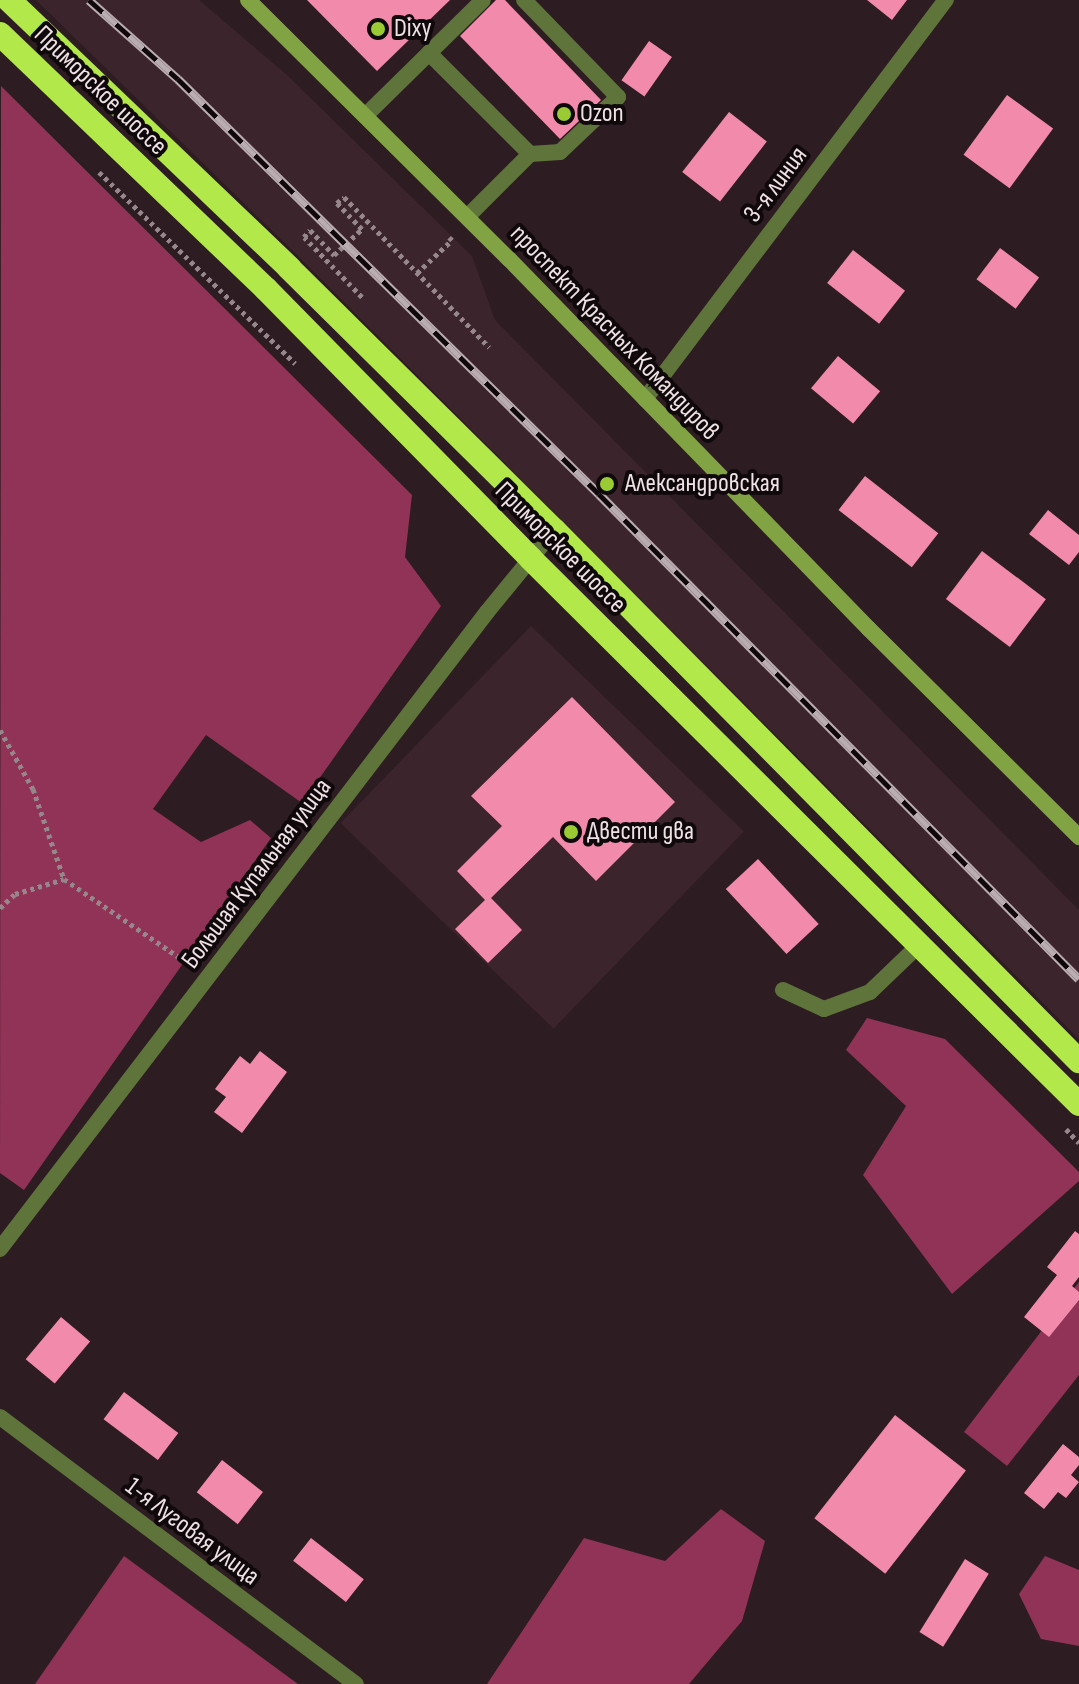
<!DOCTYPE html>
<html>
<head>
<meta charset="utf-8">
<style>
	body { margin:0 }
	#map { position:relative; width:1079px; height:1684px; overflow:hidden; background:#2d1c21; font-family:"Sofia Sans Condensed",sans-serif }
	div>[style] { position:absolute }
	.built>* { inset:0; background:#3b242b; transform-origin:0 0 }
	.forest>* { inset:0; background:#903356 }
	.building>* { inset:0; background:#f18aab; transform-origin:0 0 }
	.path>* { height:5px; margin-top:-2.5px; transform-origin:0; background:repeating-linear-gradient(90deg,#95878b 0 4px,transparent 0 8px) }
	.lane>* { height:16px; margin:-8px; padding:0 8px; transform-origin:8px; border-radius:8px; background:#5e743b }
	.street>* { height:16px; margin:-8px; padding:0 8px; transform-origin:8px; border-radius:8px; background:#5e743b }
	.secondary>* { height:16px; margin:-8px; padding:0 8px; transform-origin:8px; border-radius:8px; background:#81a344 }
	.highway>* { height:24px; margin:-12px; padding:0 12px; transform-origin:12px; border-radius:12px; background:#b3e84b }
	.rail>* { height:9px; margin-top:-4.5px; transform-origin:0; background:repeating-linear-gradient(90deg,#10090b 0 18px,#baadb1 0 36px); box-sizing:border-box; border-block:2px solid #baadb1 }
	.dots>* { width:22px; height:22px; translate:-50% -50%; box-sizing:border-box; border:4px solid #10090b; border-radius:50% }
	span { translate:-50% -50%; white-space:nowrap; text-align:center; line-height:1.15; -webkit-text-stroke:8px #10090b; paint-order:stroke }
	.poi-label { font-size:26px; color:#eee2e5 }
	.left { translate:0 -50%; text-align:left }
	.street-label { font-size:26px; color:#eee2e5 }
</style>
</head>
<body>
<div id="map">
	<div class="built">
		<i style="clip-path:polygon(36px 0,199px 0,287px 75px,472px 256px,495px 320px,1079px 910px,1079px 1039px,299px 257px)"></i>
		<i style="left:531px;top:626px;width:296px;height:274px;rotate:44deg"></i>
	</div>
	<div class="forest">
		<i style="clip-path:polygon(1px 86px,412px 495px,405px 557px,441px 606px,302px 803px,206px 735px,153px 809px,201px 842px,250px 820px,271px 838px,24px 1190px,0 1173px)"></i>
		<i style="clip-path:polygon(867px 1018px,945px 1039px,1079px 1172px,1079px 1181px,952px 1294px,863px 1175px,906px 1106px,846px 1050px)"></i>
		<i style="clip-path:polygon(1079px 1282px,1079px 1375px,1007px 1466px,964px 1432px)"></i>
		<i style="clip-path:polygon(721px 1509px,765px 1541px,742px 1621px,689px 1684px,487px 1684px,584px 1538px,665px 1561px)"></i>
		<i style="clip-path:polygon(124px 1556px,298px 1684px,35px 1684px)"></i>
		<i style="clip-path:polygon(1045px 1556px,1079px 1570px,1079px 1646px,1041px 1639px,1019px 1594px)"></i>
	</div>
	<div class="building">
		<i style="clip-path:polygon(307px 0,450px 0,377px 71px)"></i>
		<i style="clip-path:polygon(496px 0,505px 0,601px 100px,560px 139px,460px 36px)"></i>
		<i style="clip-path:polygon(867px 0,907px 0,892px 20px)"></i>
		<i style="left:649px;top:41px;width:28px;height:48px;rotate:35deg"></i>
		<i style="left:1007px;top:95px;width:57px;height:74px;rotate:36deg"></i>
		<i style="left:729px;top:112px;width:48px;height:76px;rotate:38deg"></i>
		<i style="left:1000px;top:248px;width:49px;height:39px;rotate:37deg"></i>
		<i style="left:853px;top:250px;width:66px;height:42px;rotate:38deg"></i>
		<i style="left:838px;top:356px;width:55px;height:42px;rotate:40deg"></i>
		<i style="left:865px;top:476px;width:93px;height:43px;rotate:38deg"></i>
		<i style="clip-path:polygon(1048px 510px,1079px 535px,1079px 552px,1069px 565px,1029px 534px)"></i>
		<i style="left:982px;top:551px;width:80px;height:60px;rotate:37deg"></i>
		<i style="clip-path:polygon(572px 697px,675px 802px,596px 881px,553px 837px,491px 898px,522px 930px,488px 963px,455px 929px,485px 900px,457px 871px,502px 826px,471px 796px)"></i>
		<i style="left:758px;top:859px;width:89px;height:44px;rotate:47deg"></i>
		<i style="clip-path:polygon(260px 1051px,287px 1072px,242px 1133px,214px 1112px,226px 1097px,215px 1089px,240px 1056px,250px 1064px)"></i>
		<i style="clip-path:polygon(1075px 1231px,1079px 1234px,1079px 1277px,1072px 1286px,1079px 1292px,1079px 1300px,1049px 1337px,1024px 1317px,1057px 1275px,1047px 1267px)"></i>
		<i style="left:61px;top:1317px;width:38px;height:55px;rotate:40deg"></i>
		<i style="left:124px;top:1392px;width:68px;height:34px;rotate:37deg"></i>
		<i style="left:895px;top:1415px;width:90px;height:131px;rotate:38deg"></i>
		<i style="clip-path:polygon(1063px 1444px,1079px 1457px,1079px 1465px,1071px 1475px,1079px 1482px,1066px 1498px,1058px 1492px,1044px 1509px,1024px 1493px)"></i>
		<i style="left:222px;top:1460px;width:52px;height:41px;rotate:38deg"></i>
		<i style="left:311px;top:1538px;width:67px;height:29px;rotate:38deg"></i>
		<i style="left:965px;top:1559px;width:28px;height:86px;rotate:32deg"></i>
	</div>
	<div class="path">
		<i style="left:99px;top:172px;width:274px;rotate:44.3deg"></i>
		<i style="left:417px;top:273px;width:48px;rotate:-43.3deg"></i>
		<i style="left:452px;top:240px;width:4px;rotate:-135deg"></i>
		<i style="left:362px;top:297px;width:83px;rotate:-134deg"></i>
		<i style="left:304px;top:237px;width:9px;rotate:-49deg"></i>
		<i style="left:310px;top:230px;width:35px;rotate:46deg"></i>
		<i style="left:334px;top:255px;width:38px;rotate:-43deg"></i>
		<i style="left:362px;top:229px;width:36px;rotate:-134deg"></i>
		<i style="left:337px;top:203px;width:9px;rotate:-41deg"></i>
		<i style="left:344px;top:197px;width:209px;rotate:46deg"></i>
		<i style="left:0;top:730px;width:68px;rotate:60.8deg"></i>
		<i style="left:33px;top:789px;width:95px;rotate:71deg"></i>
		<i style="left:64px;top:879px;width:151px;rotate:34.2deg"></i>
		<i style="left:0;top:908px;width:21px;rotate:-43deg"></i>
		<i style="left:15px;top:894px;width:51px;rotate:-17deg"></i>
		<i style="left:1066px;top:1129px;width:19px;rotate:47deg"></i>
	</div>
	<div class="lane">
		<i style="left:429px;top:53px;width:143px;rotate:45deg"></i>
		<i style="left:365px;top:116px;width:165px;rotate:-44.5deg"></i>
		<i style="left:467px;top:217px;width:89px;rotate:-45deg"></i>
		<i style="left:530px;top:154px;width:30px;rotate:-4deg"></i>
		<i style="left:560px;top:152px;width:80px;rotate:-43.5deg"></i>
		<i style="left:618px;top:97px;width:135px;rotate:-134.1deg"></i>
		<i style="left:783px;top:990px;width:45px;rotate:24.9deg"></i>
		<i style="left:824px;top:1009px;width:49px;rotate:-20.3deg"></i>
		<i style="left:870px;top:992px;width:69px;rotate:-43.8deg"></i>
	</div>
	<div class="street">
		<i style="left:645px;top:399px;width:500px;rotate:-53deg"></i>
		<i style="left:0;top:1249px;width:802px;rotate:-52.6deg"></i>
		<i style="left:487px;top:612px;width:106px;rotate:-50.7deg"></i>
		<i style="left:0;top:1417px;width:445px;rotate:36.9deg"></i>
	</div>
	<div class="secondary">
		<i style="left:248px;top:0;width:368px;rotate:44.8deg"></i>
		<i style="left:509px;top:259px;width:516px;rotate:45.78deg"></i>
		<i style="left:869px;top:629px;width:296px;rotate:44.7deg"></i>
	</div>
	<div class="highway">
		<i style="left:9px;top:0;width:388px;rotate:43.7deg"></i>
		<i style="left:289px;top:268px;width:373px;rotate:44.7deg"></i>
		<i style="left:554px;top:530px;width:747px;rotate:45.33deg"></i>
		<i style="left:0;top:34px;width:368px;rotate:43.8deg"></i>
		<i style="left:266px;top:289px;width:378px;rotate:45.5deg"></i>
		<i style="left:531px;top:559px;width:773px;rotate:44.84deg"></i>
	</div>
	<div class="rail">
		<i style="left:89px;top:0;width:119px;rotate:41.6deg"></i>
		<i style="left:178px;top:79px;width:591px;rotate:44.59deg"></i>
		<i style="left:599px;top:494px;width:682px;rotate:45.3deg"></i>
	</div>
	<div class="dots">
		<i style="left:378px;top:29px;background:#9acb34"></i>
		<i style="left:564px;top:114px;background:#9acb34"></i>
		<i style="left:607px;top:484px;background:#9acb34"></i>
		<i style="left:571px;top:832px;background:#9acb34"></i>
	</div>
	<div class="poi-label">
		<span class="left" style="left:394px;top:29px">Dixy</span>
		<span class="left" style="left:580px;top:114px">Ozon</span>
		<span class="left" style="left:625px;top:484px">Александровская</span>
		<span class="left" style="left:587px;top:832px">Двести два</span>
	</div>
	<div class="street-label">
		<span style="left:100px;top:91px;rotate:44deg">Приморское шоссе</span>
		<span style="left:776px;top:185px;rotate:-53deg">3-я линия</span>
		<span style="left:614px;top:333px;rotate:46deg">проспект Красных Командиров</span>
		<span style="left:560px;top:548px;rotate:45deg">Приморское шоссе</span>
		<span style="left:257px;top:874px;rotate:-53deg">Большая Купальная улица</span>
		<span style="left:192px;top:1532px;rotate:37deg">1-я Луговая улица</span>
	</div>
</div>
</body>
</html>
